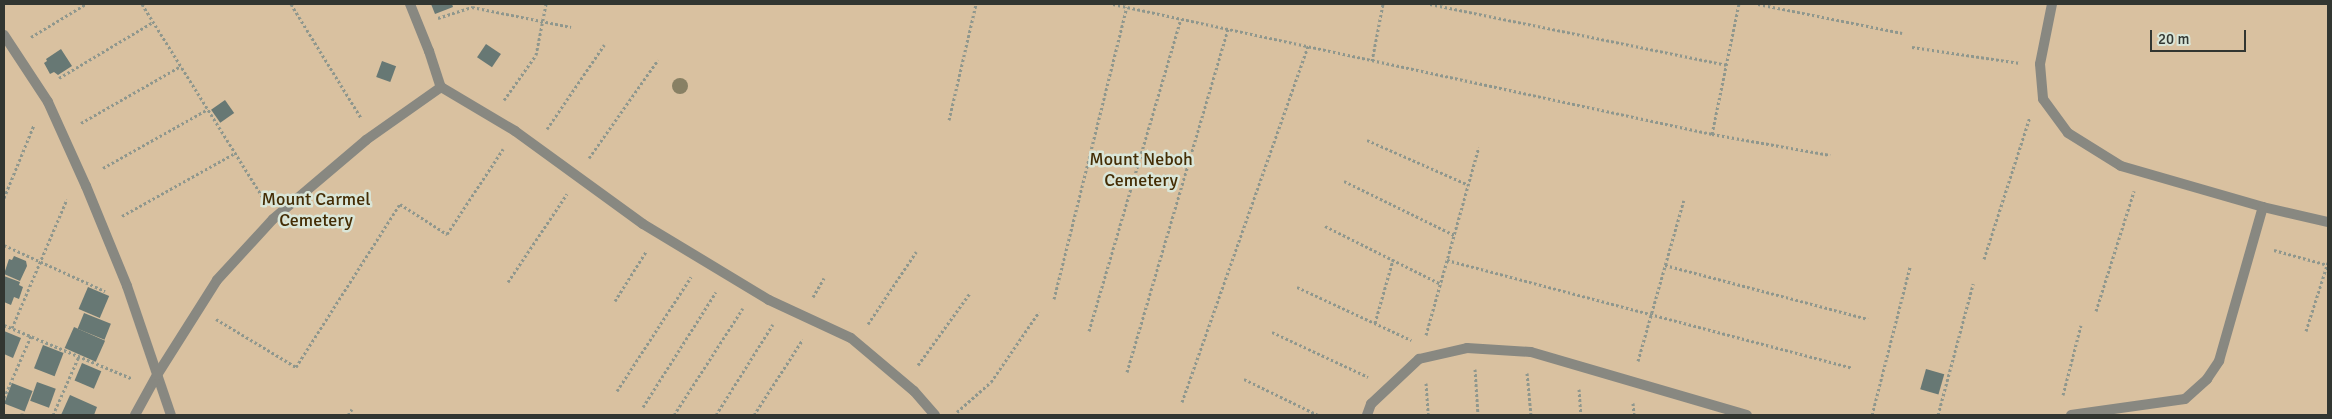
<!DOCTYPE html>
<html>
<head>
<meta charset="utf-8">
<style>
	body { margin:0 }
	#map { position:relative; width:2332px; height:419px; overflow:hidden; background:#dae6d8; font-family:Signika,sans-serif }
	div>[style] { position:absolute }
	.green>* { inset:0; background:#d9c1a0; transform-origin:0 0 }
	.building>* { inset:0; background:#677874; transform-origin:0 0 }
	.path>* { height:3px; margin-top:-1.5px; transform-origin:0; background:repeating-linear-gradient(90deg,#8f978d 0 2.5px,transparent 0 5px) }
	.lane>* { height:10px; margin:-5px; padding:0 5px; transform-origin:5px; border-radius:5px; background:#888881 }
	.trees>* { width:16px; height:16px; margin:-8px; border-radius:50%; background:#888064 }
	span { translate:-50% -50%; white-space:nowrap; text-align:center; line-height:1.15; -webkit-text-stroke:5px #dae6d8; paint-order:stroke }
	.park-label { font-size:18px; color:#442d05 }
	.frame { position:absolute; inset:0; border:5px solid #323631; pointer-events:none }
	.scale { position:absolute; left:2150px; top:30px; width:96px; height:22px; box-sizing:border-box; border:2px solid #323631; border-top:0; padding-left:6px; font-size:15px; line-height:18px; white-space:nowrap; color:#323631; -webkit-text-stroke:4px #dae6d8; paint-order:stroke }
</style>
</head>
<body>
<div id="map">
	<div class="green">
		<i style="left:4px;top:4px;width:2324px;height:411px"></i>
	</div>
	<div class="building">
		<i style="clip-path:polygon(431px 4px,452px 4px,453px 7px,435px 14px)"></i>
		<i style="left:486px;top:44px;width:18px;height:16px;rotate:34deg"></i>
		<i style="clip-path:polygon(61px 49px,72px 66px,58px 75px,54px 72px,50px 74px,44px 63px,47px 61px,46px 59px)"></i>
		<i style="left:382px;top:61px;width:15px;height:17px;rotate:20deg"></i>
		<i style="left:225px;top:100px;width:16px;height:17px;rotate:55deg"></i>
		<i style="clip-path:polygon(14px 256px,26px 261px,27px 266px,20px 281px,4px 274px,9px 259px,12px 260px)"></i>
		<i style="clip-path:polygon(4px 276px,20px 282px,19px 285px,23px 287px,19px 299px,14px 297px,11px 305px,4px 302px)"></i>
		<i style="left:88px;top:287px;width:23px;height:24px;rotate:23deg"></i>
		<i style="left:84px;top:313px;width:29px;height:17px;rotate:22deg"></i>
		<i style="left:74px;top:327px;width:34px;height:23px;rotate:24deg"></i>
		<i style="clip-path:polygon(4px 331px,21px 338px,13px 358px,4px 354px)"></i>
		<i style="left:43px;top:345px;width:22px;height:25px;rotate:21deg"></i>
		<i style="left:82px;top:363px;width:21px;height:19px;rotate:23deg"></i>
		<i style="left:1926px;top:369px;width:19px;height:21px;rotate:16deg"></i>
		<i style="left:37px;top:382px;width:20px;height:20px;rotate:20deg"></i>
		<i style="left:12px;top:383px;width:22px;height:22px;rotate:21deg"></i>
		<i style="clip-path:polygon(70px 395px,97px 407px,94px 415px,61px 415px)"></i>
	</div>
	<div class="path">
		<i style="left:142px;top:4px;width:230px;rotate:58deg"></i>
		<i style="left:291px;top:4px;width:134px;rotate:58.4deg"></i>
		<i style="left:1113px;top:4px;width:613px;rotate:12.24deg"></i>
		<i style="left:1712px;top:134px;width:120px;rotate:10.1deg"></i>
		<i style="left:1430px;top:4px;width:302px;rotate:11.6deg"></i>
		<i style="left:1758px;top:4px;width:147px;rotate:11.4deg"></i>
		<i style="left:438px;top:18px;width:36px;rotate:-18deg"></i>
		<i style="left:472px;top:7px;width:101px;rotate:11.4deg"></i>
		<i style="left:31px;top:37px;width:64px;rotate:-31deg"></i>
		<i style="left:1912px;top:47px;width:109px;rotate:8.4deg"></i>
		<i style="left:1372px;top:61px;width:58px;rotate:-79.1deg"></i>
		<i style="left:59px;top:78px;width:109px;rotate:-30.8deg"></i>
		<i style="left:504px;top:100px;width:55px;rotate:-54.6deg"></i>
		<i style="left:536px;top:55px;width:52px;rotate:-78.9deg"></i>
		<i style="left:949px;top:120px;width:119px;rotate:-76.9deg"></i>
		<i style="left:81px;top:123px;width:115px;rotate:-29.7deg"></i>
		<i style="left:547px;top:129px;width:102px;rotate:-55.8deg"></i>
		<i style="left:1712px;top:134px;width:133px;rotate:-78.3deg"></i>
		<i style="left:1367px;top:140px;width:111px;rotate:23.8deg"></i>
		<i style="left:589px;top:158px;width:120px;rotate:-54.9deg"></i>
		<i style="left:103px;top:168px;width:120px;rotate:-29.3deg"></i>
		<i style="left:1344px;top:181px;width:123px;rotate:26.1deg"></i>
		<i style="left:4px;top:198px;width:79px;rotate:-67.7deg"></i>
		<i style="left:122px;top:216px;width:129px;rotate:-29.1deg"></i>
		<i style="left:1325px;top:226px;width:130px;rotate:26.6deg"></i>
		<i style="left:4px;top:245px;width:111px;rotate:24.5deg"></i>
		<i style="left:2274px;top:250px;width:56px;rotate:15.5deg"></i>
		<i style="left:1984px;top:259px;width:149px;rotate:-72.1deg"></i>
		<i style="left:1447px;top:260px;width:419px;rotate:14.9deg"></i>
		<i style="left:1665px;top:265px;width:210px;rotate:14.9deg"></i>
		<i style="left:508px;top:282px;width:106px;rotate:-56.2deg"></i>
		<i style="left:1297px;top:287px;width:126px;rotate:24.9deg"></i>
		<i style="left:813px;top:297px;width:22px;rotate:-60deg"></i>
		<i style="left:1054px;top:299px;width:301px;rotate:-76deg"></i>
		<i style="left:615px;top:301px;width:60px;rotate:-57.9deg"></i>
		<i style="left:2096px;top:311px;width:126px;rotate:-72.4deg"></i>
		<i style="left:216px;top:319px;width:93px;rotate:31deg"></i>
		<i style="left:296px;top:367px;width:193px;rotate:-57.5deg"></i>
		<i style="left:400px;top:204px;width:56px;rotate:32.6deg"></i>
		<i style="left:447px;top:234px;width:102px;rotate:-56.6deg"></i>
		<i style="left:1375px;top:323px;width:66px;rotate:-74.1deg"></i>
		<i style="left:868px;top:324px;width:87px;rotate:-56.3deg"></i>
		<i style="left:4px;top:325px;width:138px;rotate:22.7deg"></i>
		<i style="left:12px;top:328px;width:140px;rotate:-66.9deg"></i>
		<i style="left:1089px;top:331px;width:325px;rotate:-73.6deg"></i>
		<i style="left:2306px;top:331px;width:72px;rotate:-72.3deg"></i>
		<i style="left:1272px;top:332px;width:106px;rotate:25.1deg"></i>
		<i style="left:1426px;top:335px;width:195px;rotate:-74.3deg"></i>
		<i style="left:1638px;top:361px;width:167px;rotate:-74.1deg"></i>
		<i style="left:918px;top:365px;width:89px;rotate:-54.2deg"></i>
		<i style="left:1475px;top:369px;width:46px;rotate:86.3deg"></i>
		<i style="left:1127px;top:372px;width:358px;rotate:-73.6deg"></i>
		<i style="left:1527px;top:373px;width:42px;rotate:84.6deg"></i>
		<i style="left:1244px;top:379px;width:82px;rotate:25.9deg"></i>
		<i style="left:1426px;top:383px;width:32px;rotate:86deg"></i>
		<i style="left:1579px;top:389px;width:26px;rotate:86deg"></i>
		<i style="left:617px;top:391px;width:136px;rotate:-57deg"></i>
		<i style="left:2063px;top:395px;width:72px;rotate:-75.6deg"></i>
		<i style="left:4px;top:398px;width:68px;rotate:-66.5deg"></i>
		<i style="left:1182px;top:402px;width:378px;rotate:-70.5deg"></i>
		<i style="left:1633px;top:403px;width:12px;rotate:85deg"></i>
		<i style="left:643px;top:407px;width:136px;rotate:-57.6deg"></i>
		<i style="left:957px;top:412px;width:45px;rotate:-41.4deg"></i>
		<i style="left:991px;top:382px;width:85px;rotate:-55.6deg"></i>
		<i style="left:22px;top:415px;width:2px;rotate:-90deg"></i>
		<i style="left:53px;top:415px;width:64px;rotate:-66.2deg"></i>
		<i style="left:348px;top:415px;width:7px;rotate:-56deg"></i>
		<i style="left:674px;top:415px;width:127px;rotate:-57.2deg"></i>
		<i style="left:716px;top:415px;width:107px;rotate:-57.9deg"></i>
		<i style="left:754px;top:415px;width:90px;rotate:-57.2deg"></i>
		<i style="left:1872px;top:415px;width:153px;rotate:-75.6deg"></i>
		<i style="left:1938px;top:415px;width:136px;rotate:-75deg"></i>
	</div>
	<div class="lane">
		<i style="left:410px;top:4px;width:51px;rotate:68deg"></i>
		<i style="left:429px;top:51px;width:38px;rotate:72deg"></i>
		<i style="left:441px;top:87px;width:86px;rotate:30.7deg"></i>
		<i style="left:515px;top:131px;width:158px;rotate:36deg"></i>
		<i style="left:643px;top:224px;width:147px;rotate:31.1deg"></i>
		<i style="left:769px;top:300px;width:90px;rotate:24.9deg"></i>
		<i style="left:851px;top:338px;width:82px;rotate:40.1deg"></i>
		<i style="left:914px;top:391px;width:32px;rotate:49deg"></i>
		<i style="left:2052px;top:4px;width:61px;rotate:101.3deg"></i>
		<i style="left:2040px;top:64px;width:35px;rotate:85deg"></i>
		<i style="left:2043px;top:99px;width:42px;rotate:53.7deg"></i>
		<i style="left:2068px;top:133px;width:62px;rotate:31.9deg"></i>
		<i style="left:2121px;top:166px;width:148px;rotate:16.1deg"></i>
		<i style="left:2263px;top:207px;width:67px;rotate:13deg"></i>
		<i style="left:4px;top:35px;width:80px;rotate:56.7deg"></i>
		<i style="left:48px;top:102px;width:92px;rotate:65.7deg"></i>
		<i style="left:86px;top:186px;width:108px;rotate:67.7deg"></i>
		<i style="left:127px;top:286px;width:136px;rotate:71.2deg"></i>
		<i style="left:135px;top:415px;width:46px;rotate:-61.2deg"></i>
		<i style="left:157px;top:375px;width:112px;rotate:-57.7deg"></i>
		<i style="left:217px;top:280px;width:83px;rotate:-47.4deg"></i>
		<i style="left:273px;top:219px;width:122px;rotate:-40.3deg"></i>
		<i style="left:366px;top:140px;width:92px;rotate:-35.2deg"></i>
		<i style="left:1367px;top:415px;width:12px;rotate:-70deg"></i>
		<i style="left:1371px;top:404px;width:66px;rotate:-43.2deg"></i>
		<i style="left:1419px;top:359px;width:49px;rotate:-12.9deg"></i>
		<i style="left:1467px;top:348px;width:64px;rotate:3.6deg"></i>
		<i style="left:1531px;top:352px;width:225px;rotate:16.3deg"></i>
		<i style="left:2071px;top:415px;width:115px;rotate:-8deg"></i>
		<i style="left:2185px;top:399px;width:30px;rotate:-42deg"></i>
		<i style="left:2207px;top:379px;width:22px;rotate:-56deg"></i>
		<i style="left:2219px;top:361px;width:160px;rotate:-74.1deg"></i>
	</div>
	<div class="trees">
		<i style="left:680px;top:86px"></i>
	</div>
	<div class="park-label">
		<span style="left:1141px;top:170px">Mount Neboh<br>Cemetery</span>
		<span style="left:316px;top:210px">Mount Carmel<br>Cemetery</span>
	</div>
	<div class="frame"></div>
	<div class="scale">20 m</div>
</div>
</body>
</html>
